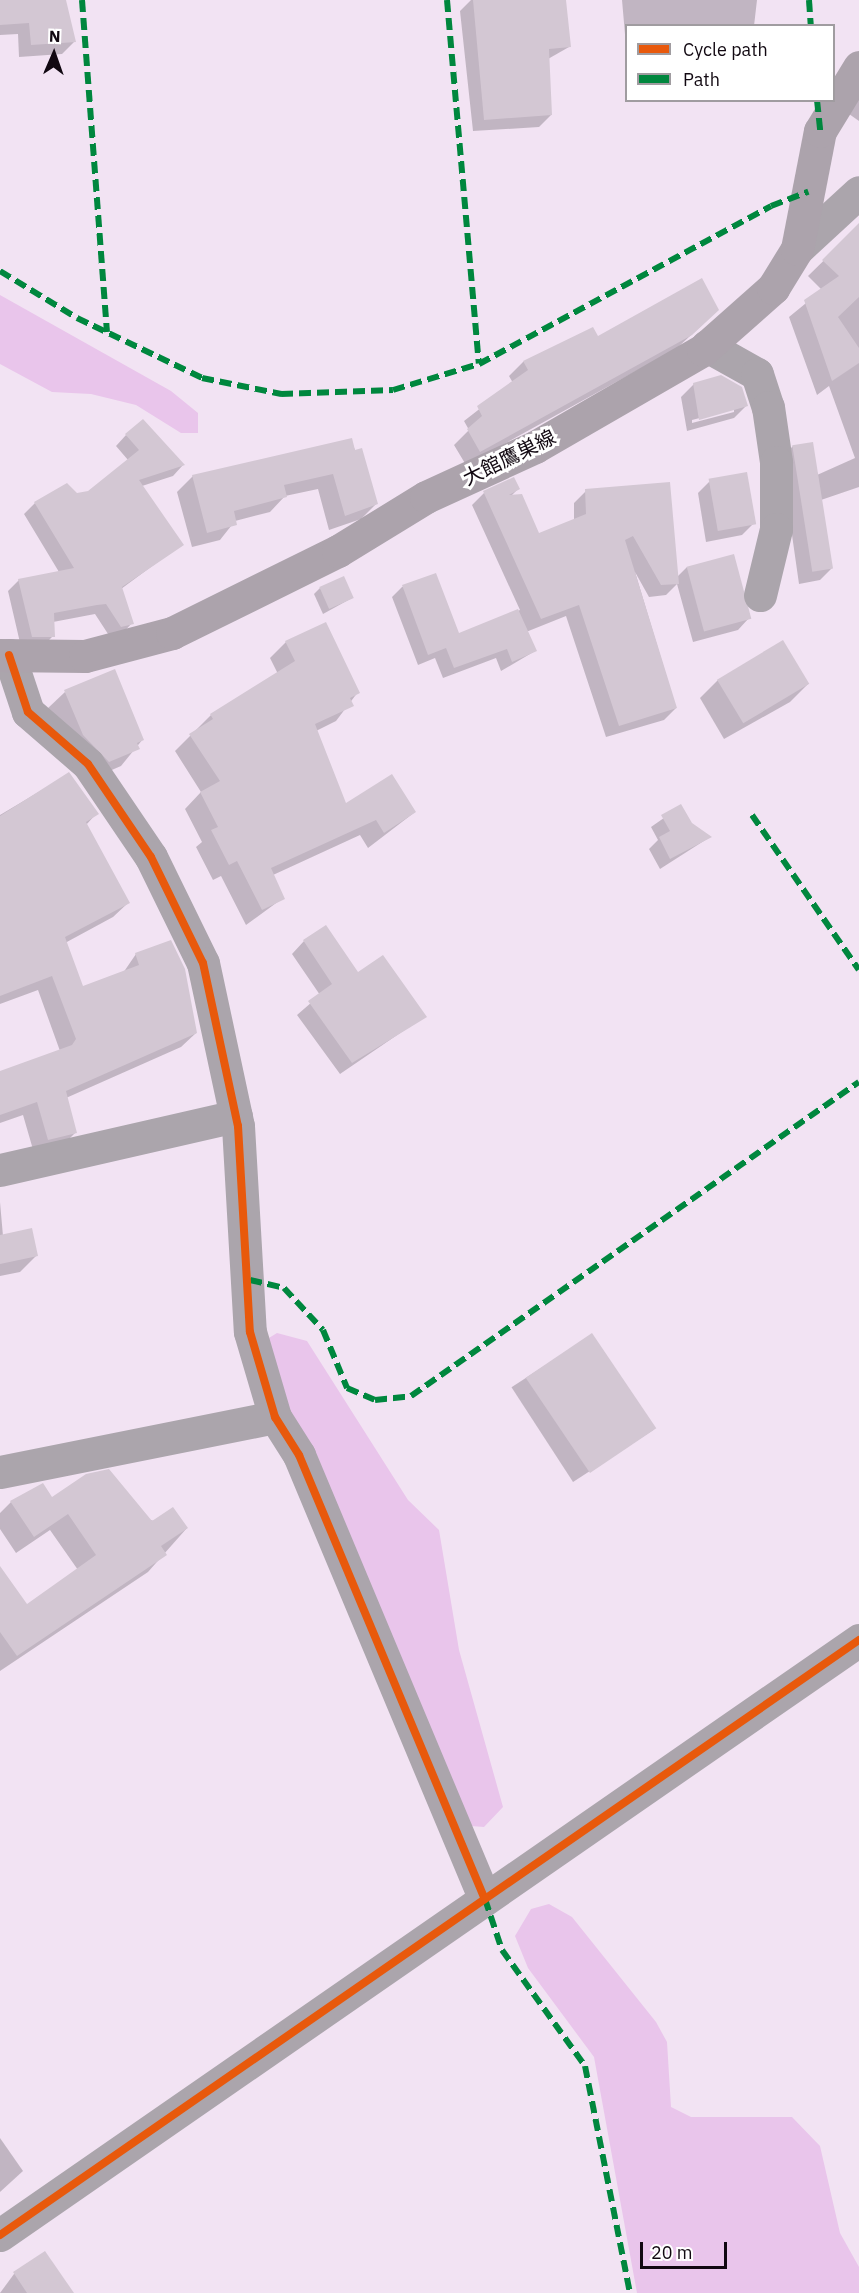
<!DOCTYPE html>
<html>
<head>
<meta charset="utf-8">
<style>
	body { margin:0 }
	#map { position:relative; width:859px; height:2293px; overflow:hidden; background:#f2e3f3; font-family:"IBM Plex Sans","Noto Sans JP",sans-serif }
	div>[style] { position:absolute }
	.green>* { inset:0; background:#e9c5eb }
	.shadow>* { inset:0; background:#0003; transform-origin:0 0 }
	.building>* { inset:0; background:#d3c7d3; transform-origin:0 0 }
	.street>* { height:33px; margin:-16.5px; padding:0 16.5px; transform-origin:16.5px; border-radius:16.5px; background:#aba5ac }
	.secondary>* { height:33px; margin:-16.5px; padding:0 16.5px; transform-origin:16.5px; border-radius:16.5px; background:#aca3ac }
	.quiet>* { height:6px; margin-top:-3px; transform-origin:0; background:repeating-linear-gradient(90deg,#00873e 0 12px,transparent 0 18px) }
	.cycleway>* { height:8px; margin:-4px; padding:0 4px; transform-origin:4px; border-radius:4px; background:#e8590c }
	span { translate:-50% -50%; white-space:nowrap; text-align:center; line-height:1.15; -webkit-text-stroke:6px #fff; paint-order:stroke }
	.street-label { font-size:20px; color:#110811 }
	.legend { position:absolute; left:625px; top:24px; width:210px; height:78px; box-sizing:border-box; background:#fff; border:2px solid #a09ca0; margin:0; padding:8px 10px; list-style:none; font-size:18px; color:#110811 }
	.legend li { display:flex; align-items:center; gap:12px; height:30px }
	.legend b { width:30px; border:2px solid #a09ca0 }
	.north { position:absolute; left:24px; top:24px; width:60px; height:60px; -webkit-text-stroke:4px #fff; paint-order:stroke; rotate:2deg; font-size:16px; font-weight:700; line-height:24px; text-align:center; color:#110811 }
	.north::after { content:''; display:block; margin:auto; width:21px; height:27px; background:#110811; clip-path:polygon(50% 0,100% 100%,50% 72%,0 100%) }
	.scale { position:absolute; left:640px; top:2242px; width:87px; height:27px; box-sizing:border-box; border:3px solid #110811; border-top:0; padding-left:8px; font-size:18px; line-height:21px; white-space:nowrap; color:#110811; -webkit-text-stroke:4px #fff; paint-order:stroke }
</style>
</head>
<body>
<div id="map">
	<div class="green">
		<i style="clip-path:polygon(0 295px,171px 391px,198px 413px,198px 433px,181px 433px,136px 405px,91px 394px,52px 392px,0 364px)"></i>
		<i style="clip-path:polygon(277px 1333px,307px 1341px,408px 1500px,439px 1530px,459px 1650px,503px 1807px,484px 1827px,471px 1826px,298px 1432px,264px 1341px)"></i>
		<i style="clip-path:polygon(549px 1904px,572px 1917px,656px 2022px,667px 2042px,671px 2107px,691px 2117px,792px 2117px,820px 2146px,840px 2233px,859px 2267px,859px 2293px,637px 2293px,594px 2057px,528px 1968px,515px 1936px,531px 1909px)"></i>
	</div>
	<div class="shadow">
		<i style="clip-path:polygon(0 0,65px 0,74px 42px,62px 54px,19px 57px,18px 34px,0 35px)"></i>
		<i style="clip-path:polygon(471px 0,565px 0,569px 47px,548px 59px,551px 115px,539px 127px,473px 131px,460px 11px)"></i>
		<i style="clip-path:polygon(622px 0,757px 0,754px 26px,626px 26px,626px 46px)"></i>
		<i style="clip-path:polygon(859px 93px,859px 121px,849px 114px)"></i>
		<i style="clip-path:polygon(854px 231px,859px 236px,859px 487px,821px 500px,832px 568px,820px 580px,799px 584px,781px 458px,793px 446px,817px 475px,855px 458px,829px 386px,817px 395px,789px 317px,822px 290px,808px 276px)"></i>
		<i style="clip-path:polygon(703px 324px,676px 349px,466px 465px,454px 445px,469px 430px,464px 421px,513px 383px,509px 376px,523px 362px,592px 329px,597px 338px)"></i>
		<i style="clip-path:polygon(evenodd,694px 384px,746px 406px,734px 418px,687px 431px,681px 397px,694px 384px,734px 409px,734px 412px,692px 423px,692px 420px,734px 409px)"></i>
		<i style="clip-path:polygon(126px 435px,183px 465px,173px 476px,142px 486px,182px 544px,121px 589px,132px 623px,122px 634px,110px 637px,95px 614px,53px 622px,53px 636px,42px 647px,21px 647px,8px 591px,19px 580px,59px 572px,24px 514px,35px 503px,89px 492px,128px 460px,116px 446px)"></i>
		<i style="clip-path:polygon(351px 440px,376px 504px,361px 519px,329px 530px,318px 489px,285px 496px,270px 512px,235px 521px,220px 540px,192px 547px,177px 492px,193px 476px)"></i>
		<i style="clip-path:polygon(710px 481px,754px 523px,742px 535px,706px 542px,698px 493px)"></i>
		<i style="clip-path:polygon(518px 489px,510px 497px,538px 535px,574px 520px,574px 503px,586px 491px,677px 577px,687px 567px,749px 618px,738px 630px,693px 642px,677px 584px,666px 595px,649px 597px,635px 572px,676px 708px,664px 720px,606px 737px,566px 616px,526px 632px,535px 651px,501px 671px,496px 658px,443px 678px,435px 658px,418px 665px,392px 597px,402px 587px,435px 575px,458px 635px,520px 610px,472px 505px,484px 493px)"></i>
		<i style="clip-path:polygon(320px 588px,352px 598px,323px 614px,314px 594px)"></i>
		<i style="clip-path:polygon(286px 642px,358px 692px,336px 721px,316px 731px,345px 806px,415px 812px,368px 848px,360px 835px,273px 875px,283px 898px,246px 925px,221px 876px,213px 880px,196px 847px,202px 842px,185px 809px,201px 792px,175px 751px,211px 715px,278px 674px,270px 658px)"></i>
		<i style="clip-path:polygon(718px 680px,808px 684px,790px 702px,724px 739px,700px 698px)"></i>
		<i style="clip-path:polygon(65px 692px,143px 739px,121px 766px,91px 779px,47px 709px)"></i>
		<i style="clip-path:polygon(69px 774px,97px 813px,86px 825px,128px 903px,113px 917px,65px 943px,82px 988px,123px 973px,136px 954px,196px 1033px,181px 1047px,66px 1098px,76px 1132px,61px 1147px,34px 1153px,23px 1115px,0 1123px,0 1072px,60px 1051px,38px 990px,0 1004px,0 815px)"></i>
		<i style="clip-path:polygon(681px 806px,691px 824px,710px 837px,660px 869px,649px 849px,658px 840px,651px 827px)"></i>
		<i style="clip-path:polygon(304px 941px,358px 974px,425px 1016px,340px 1074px,297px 1015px,320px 995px,292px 954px)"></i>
		<i style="clip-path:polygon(0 1202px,3px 1236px,36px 1256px,20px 1272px,0 1276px)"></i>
		<i style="left:592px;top:1335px;width:113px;height:96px;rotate:57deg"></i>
		<i style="clip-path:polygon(52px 1499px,187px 1528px,148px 1572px,0 1671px,0 1568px,26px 1606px,78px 1570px,50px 1530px,16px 1553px,0 1529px,0 1513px,11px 1502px)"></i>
		<i style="clip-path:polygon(0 2138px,23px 2171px,0 2192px)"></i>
		<i style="clip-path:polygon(44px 2253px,72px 2293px,0 2293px,14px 2274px)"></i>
	</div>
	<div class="building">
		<i style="clip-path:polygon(0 0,66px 0,76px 42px,31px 45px,29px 23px,0 25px)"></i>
		<i style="clip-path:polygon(473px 0,566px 0,571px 47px,549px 49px,552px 115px,484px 120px)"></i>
		<i style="clip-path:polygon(859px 223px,859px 297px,838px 317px,859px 348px,859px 363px,832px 381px,804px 300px,839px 276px,822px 260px)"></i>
		<i style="clip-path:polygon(702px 278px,719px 310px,692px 335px,480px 452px,467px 429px,482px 416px,477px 406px,528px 370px,523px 361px,593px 327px,598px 336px)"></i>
		<i style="clip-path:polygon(721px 375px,742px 387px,748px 406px,699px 420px,693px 383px)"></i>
		<i style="clip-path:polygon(143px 419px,185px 465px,139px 480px,184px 545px,122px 587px,134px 624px,121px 627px,106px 604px,97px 605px,54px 613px,55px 637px,32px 637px,18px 579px,74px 568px,34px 502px,67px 483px,77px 493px,88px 491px,139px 450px,125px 434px)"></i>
		<i style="clip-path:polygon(352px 438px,355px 450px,362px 448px,378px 504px,345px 516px,333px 474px,284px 485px,287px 497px,234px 511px,237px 525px,207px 533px,192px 475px)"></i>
		<i style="left:813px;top:442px;width:128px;height:21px;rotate:81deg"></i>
		<i style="left:747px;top:472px;width:53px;height:39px;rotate:80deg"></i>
		<i style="clip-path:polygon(514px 477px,520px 489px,509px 495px,522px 494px,539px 533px,586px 514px,585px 489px,670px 482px,679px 584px,661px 585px,633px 536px,625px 540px,677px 708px,619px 726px,579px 605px,541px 619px,483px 491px)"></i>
		<i style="left:734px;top:554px;width:67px;height:49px;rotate:75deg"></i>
		<i style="clip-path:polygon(436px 573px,459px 633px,518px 609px,537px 651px,512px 662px,507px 649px,454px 668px,446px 648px,428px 655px,402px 585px)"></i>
		<i style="left:344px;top:576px;width:24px;height:27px;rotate:66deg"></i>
		<i style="clip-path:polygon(326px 622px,360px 693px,350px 698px,354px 706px,315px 724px,346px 803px,392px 774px,416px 812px,384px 833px,376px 820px,271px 868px,285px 899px,262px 910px,237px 861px,229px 865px,211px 830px,218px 827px,200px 792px,220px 781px,189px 734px,213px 719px,210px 714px,295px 661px,285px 641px)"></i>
		<i style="left:783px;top:640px;width:51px;height:77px;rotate:59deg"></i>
		<i style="clip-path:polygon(115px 669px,144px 740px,137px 743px,140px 749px,109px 762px,83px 735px,64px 690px)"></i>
		<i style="clip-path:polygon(69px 772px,99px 814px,86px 822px,130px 903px,65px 937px,83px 986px,139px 965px,135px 953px,171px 940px,185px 969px,197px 1033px,66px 1091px,77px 1133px,48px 1140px,37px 1102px,0 1115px,0 1071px,72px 1045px,76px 1039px,52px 976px,0 996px,0 816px)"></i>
		<i style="clip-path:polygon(681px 804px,692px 823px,712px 837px,670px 859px,659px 837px,670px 831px,661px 815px)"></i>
		<i style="clip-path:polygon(326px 925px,358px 972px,383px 955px,427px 1017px,352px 1063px,308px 1001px,332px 984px,303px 940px)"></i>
		<i style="clip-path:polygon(32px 1228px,38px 1256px,0 1264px,0 1235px)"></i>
		<i style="left:592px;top:1333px;width:115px;height:80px;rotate:56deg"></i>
		<i style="clip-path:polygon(109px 1469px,152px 1521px,173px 1507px,188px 1528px,161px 1546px,167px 1555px,17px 1656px,0 1632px,0 1566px,27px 1604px,96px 1555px,68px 1514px,34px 1537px,10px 1501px,43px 1483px,52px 1497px,86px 1474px)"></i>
		<i style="clip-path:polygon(45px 2251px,74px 2293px,27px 2293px,13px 2272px)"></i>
	</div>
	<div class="street">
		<i style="left:797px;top:249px;width:84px;rotate:-42.6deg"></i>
		<i style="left:707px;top:346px;width:57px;rotate:29.2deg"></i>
		<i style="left:757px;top:374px;width:35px;rotate:72deg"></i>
		<i style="left:768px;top:407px;width:56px;rotate:81.7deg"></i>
		<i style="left:776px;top:462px;width:67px;rotate:90deg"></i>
		<i style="left:776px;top:529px;width:68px;rotate:103.6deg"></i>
		<i style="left:9px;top:655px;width:60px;rotate:71.6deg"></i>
		<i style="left:28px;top:712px;width:79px;rotate:40.9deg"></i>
		<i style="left:88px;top:764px;width:112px;rotate:55.9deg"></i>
		<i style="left:151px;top:857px;width:118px;rotate:63.9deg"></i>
		<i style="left:203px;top:963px;width:167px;rotate:77.9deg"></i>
		<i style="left:238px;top:1126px;width:206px;rotate:86.7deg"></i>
		<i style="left:250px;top:1332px;width:89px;rotate:73.6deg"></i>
		<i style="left:275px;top:1417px;width:45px;rotate:57.7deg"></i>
		<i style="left:299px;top:1455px;width:481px;rotate:67.3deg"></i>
		<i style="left:0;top:1170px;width:242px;rotate:-12.9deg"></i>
		<i style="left:0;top:1472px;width:280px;rotate:-11.3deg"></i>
		<i style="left:0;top:2235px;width:1045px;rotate:-34.71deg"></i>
	</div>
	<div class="secondary">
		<i style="left:0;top:655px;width:85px;rotate:0.7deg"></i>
		<i style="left:85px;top:656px;width:90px;rotate:-14.8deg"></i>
		<i style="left:172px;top:633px;width:185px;rotate:-26.3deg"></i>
		<i style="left:338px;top:551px;width:103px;rotate:-31.5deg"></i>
		<i style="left:426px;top:497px;width:120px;rotate:-24.6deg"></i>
		<i style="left:535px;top:447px;width:194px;rotate:-30deg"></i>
		<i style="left:703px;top:350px;width:94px;rotate:-41.5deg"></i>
		<i style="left:773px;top:288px;width:46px;rotate:-58.4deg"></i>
		<i style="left:797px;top:249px;width:120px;rotate:-79deg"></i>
		<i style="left:820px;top:131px;width:75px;rotate:-58.6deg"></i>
	</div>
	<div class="quiet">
		<i style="left:82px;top:0;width:333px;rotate:85.7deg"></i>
		<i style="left:447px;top:0;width:365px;rotate:85deg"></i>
		<i style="left:809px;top:0;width:26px;rotate:86deg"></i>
		<i style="left:817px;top:100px;width:31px;rotate:84deg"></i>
		<i style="left:0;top:271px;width:90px;rotate:31.4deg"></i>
		<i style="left:77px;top:318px;width:139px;rotate:25.6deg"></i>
		<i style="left:202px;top:378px;width:81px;rotate:11.4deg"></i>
		<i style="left:281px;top:394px;width:112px;rotate:-2deg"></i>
		<i style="left:393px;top:390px;width:90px;rotate:-16.8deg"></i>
		<i style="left:479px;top:364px;width:332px;rotate:-28.4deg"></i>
		<i style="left:771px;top:206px;width:40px;rotate:-21deg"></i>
		<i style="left:752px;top:815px;width:188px;rotate:55.4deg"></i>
		<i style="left:250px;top:1280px;width:35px;rotate:13deg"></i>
		<i style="left:284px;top:1288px;width:57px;rotate:47.1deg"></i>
		<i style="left:323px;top:1330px;width:63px;rotate:67.5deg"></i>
		<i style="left:347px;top:1388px;width:30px;rotate:23deg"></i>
		<i style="left:375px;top:1400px;width:36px;rotate:-6deg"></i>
		<i style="left:411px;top:1396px;width:547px;rotate:-35.03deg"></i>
		<i style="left:485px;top:1899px;width:54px;rotate:71.6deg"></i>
		<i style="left:502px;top:1950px;width:143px;rotate:54.4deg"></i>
		<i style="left:585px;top:2066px;width:231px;rotate:78.8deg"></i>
	</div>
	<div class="cycleway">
		<i style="left:9px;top:655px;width:60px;rotate:71.6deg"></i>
		<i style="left:28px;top:712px;width:79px;rotate:40.9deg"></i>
		<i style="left:88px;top:764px;width:112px;rotate:55.9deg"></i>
		<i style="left:151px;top:857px;width:118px;rotate:63.9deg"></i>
		<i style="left:203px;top:963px;width:167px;rotate:77.9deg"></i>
		<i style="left:238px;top:1126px;width:206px;rotate:86.7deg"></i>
		<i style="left:250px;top:1332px;width:89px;rotate:73.6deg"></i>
		<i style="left:275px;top:1417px;width:45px;rotate:57.7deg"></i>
		<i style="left:299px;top:1455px;width:481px;rotate:67.3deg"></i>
		<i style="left:0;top:2235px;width:1045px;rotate:-34.71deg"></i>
	</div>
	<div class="street-label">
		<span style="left:509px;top:457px;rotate:-26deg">大館鷹巣線</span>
	</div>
	<ul class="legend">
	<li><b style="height:8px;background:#e8590c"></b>Cycle path</li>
	<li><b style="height:8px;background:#00873e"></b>Path</li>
	</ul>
	<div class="north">N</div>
	<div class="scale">20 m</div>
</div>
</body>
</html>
